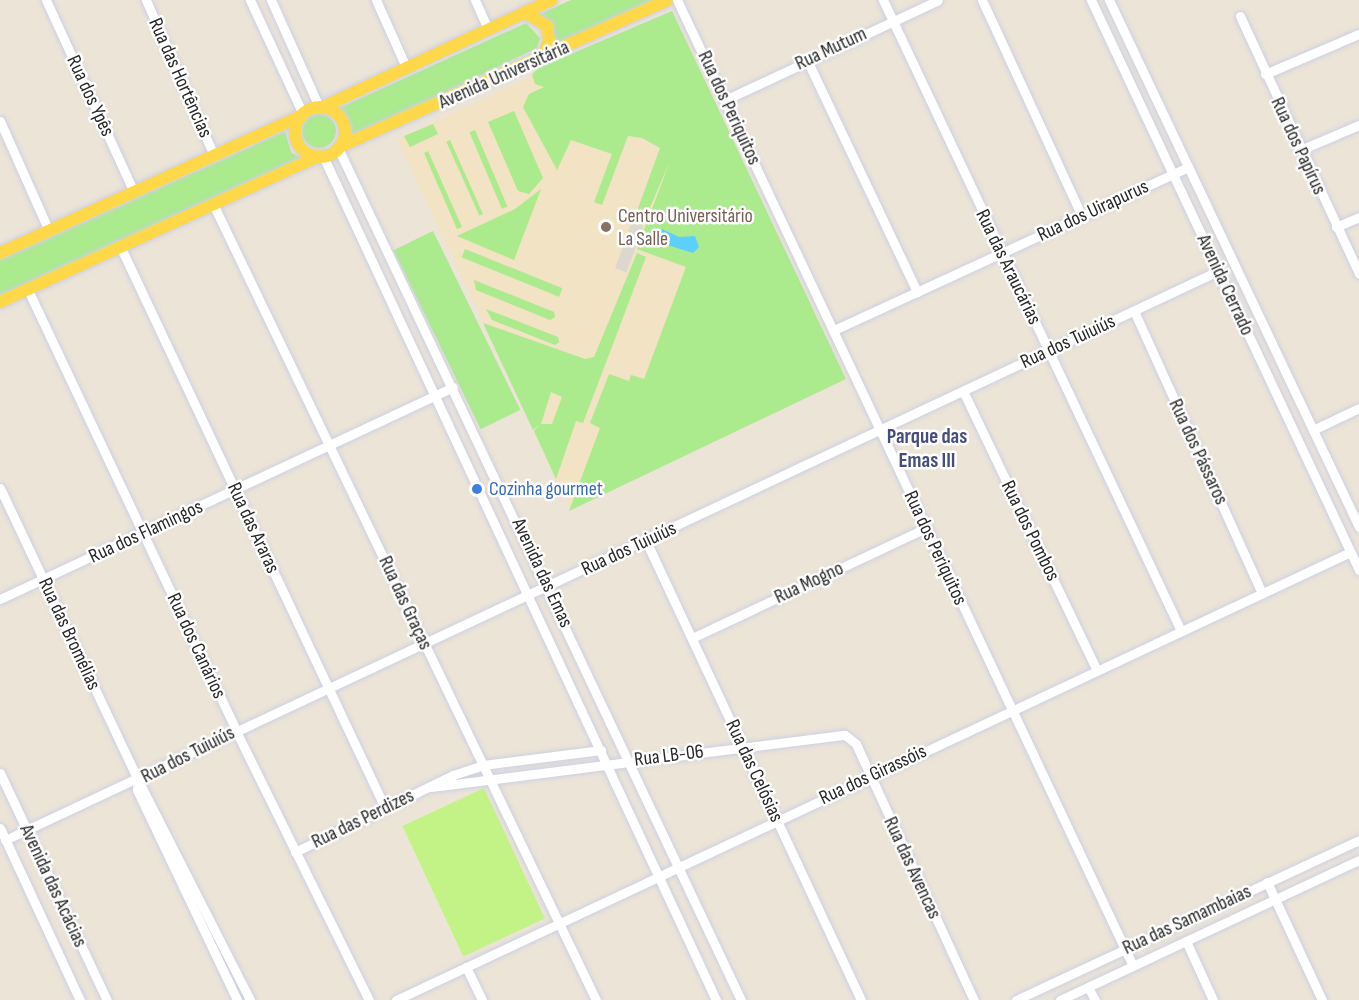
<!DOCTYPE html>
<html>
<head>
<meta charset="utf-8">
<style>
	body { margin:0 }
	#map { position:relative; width:1359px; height:1000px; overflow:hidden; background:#ece4d7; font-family:"Sofia Sans Condensed",sans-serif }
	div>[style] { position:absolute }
	.education>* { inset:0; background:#f1e3c4; transform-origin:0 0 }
	.green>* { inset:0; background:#abea8d; transform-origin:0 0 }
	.round { border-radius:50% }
	.pitch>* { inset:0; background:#c3f387; transform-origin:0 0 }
	.plaza>* { inset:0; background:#dcd7cf; transform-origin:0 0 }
	.water>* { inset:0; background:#5dcffc }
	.roads { filter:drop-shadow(0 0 2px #ccd0e3) drop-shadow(0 0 2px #ccd0e3) }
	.minor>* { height:9px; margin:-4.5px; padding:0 4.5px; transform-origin:4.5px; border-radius:4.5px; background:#fff }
	.major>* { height:12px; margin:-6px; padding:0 6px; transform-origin:6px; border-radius:6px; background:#ffd84a }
	.major>.ring { margin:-6px; padding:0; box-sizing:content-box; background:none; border:12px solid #ffd84a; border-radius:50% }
	.dots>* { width:16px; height:16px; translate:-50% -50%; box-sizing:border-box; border:3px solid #fff; border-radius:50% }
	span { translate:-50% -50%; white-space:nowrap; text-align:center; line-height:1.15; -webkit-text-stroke:5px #fff; paint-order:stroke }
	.street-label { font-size:20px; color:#282828 }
	.education-label { font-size:20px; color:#785e54 }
	.left { translate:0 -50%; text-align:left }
	.shop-label { font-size:20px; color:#366cbe }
	.neighbourhood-label { font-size:21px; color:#444d7d; font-weight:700 }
</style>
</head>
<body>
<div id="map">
	<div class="education">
		<i style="left:672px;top:11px;width:407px;height:303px;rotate:65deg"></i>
	</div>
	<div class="green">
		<i style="clip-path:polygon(571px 0,654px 0,551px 47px,549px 24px,540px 14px)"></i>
		<i style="clip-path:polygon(672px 11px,846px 379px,569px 511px,600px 428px,590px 423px,609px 374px,629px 381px,631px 375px,644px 379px,686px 267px,637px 249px,670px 161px,642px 226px,633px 222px,660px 148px,642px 138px,628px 136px,602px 205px,594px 202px,612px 154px,571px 140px,557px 170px,523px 107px,529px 94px,544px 87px,535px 84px,532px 75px,538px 68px)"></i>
		<i style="clip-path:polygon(526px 23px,540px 38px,537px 48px,352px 137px,351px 124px,339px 108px)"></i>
		<i style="clip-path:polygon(514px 111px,543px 178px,529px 194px,518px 191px,488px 122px)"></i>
		<i class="round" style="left:302px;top:114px;width:34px;height:34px"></i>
		<i style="clip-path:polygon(433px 124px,438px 134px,410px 147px,404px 136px)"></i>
		<i style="left:475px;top:130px;width:83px;height:6px;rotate:67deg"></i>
		<i style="clip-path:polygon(285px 131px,291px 152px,301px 159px,0 297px,0 260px)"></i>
		<i style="left:450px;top:140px;width:81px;height:4px;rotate:66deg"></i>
		<i style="clip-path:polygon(428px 151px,462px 227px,457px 229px,424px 153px)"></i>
		<i style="clip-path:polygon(541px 189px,514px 260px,457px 236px,515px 209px)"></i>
		<i style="left:433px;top:231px;width:199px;height:44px;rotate:64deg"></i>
		<i style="left:465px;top:249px;width:105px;height:9px;rotate:22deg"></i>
		<i style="clip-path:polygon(evenodd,637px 253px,646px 257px,583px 423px,576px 421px,556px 479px,534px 431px,540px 424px,533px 430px,483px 323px,585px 359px,594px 357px,637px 253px,551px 392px,562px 397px,552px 424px,541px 424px,551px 392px)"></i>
		<i style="clip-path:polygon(474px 280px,554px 312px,555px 317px,550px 320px,476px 290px)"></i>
		<i style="clip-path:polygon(486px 309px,558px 337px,559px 342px,555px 345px,492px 320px)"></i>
	</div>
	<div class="pitch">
		<i style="left:484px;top:788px;width:144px;height:90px;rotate:65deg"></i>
	</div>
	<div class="plaza">
		<i style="left:632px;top:222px;width:12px;height:49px;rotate:20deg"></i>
	</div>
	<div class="water">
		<i style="clip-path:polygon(662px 229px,679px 237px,695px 236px,699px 247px,693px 253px,658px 242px)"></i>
	</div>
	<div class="roads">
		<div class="minor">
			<i style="left:46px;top:0;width:211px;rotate:65.4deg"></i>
			<i style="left:146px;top:0;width:170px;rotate:66.4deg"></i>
			<i style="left:250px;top:0;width:126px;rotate:65.1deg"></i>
			<i style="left:271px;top:0;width:117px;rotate:65.8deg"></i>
			<i style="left:376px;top:0;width:73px;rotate:65.9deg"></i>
			<i style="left:475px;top:0;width:32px;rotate:66deg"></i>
			<i style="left:677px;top:0;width:1068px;rotate:64.73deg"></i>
			<i style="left:883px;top:0;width:698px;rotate:64.72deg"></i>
			<i style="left:982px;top:0;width:238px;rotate:65.2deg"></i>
			<i style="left:1091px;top:0;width:630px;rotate:64.82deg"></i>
			<i style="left:1109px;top:0;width:583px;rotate:64.62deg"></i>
			<i style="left:1240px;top:16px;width:284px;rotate:65.2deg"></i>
			<i style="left:807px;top:60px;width:257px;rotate:64.6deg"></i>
			<i style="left:1265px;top:74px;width:102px;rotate:-23.1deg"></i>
			<i style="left:725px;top:100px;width:235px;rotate:-25.1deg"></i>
			<i style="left:0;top:121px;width:120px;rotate:66deg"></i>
			<i style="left:338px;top:148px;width:943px;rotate:64.69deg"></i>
			<i style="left:1300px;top:150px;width:64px;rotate:-23deg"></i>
			<i style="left:323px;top:156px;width:931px;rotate:65.03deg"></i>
			<i style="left:214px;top:206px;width:881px;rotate:64.31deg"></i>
			<i style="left:1336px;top:227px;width:25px;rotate:-23deg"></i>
			<i style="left:121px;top:248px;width:619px;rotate:64.76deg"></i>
			<i style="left:28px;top:290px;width:488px;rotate:64.7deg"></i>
			<i style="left:236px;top:731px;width:300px;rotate:63.7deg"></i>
			<i style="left:1134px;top:311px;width:310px;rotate:65.6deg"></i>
			<i style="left:834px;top:330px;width:390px;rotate:-24.7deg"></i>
			<i style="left:963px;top:391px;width:310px;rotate:64.4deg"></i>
			<i style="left:1313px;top:430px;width:51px;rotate:-25.6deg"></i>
			<i style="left:0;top:488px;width:323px;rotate:64.7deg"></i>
			<i style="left:138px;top:780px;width:247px;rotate:63deg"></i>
			<i style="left:646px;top:541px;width:507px;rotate:64.9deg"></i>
			<i style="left:0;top:599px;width:500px;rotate:-25.08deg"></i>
			<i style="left:692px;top:638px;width:259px;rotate:-25.2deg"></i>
			<i style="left:0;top:773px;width:251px;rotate:64.8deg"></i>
			<i style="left:138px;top:780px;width:10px;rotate:96deg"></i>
			<i style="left:137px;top:790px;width:233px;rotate:64.5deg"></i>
			<i style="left:431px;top:787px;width:417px;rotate:-7.2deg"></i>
			<i style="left:845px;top:735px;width:14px;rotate:39deg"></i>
			<i style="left:856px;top:744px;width:282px;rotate:65.3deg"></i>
			<i style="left:0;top:828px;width:190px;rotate:65.1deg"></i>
			<i style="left:5px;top:840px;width:1340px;rotate:-25.13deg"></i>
			<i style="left:295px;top:852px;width:176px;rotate:-26deg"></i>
			<i style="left:453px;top:775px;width:32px;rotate:-18deg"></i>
			<i style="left:483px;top:765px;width:119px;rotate:-7.2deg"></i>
			<i style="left:1267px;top:882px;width:130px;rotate:65deg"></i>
			<i style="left:1186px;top:941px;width:65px;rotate:65.4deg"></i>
			<i style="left:466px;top:967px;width:37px;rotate:64deg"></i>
			<i style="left:1088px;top:987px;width:15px;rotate:62deg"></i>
			<i style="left:396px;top:1000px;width:1054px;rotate:-25.15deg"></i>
			<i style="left:1016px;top:1000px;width:378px;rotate:-25deg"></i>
			<i style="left:1060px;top:1000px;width:330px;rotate:-25.1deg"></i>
		</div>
		<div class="major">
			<i style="left:524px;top:12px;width:27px;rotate:31deg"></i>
			<i style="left:547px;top:26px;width:14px;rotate:82deg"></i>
			<i style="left:549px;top:40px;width:19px;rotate:111deg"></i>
			<i style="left:323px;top:107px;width:252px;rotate:-25.1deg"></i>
			<i class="ring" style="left:295px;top:107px;width:38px;height:38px"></i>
			<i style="left:339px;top:147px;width:359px;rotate:-24.1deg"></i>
			<i style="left:0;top:253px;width:330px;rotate:-24.5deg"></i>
			<i style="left:0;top:302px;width:351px;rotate:-24.6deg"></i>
		</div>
	</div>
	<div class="dots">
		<i style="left:606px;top:227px;background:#8d6e63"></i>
		<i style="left:477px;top:489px;background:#3f7fe0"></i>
	</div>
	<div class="street-label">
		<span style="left:831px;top:49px;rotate:-25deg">Rua Mutum</span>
		<span style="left:504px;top:75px;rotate:-24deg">Avenida Universitária</span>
		<span style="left:180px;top:78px;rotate:66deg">Rua das Hortências</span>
		<span style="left:90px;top:96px;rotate:65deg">Rua dos Ypês</span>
		<span style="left:729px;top:108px;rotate:65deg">Rua dos Periquitos</span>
		<span style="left:1298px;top:146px;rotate:65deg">Rua dos Papírus</span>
		<span style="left:1093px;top:211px;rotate:-25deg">Rua dos Uirapurus</span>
		<span style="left:1008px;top:267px;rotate:64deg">Rua das Araucárias</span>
		<span style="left:1225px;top:285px;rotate:65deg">Avenida Cerrado</span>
		<span style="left:1068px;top:342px;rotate:-25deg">Rua dos Tuiuiús</span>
		<span style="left:1198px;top:452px;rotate:65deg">Rua dos Pássaros</span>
		<span style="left:253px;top:528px;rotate:65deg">Rua das Araras</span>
		<span style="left:1030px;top:531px;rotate:64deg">Rua dos Pombos</span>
		<span style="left:146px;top:532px;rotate:-25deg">Rua dos Flamingos</span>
		<span style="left:935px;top:548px;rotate:65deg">Rua dos Periquitos</span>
		<span style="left:629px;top:549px;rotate:-25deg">Rua dos Tuiuiús</span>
		<span style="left:542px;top:573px;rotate:65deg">Avenida das Emas</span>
		<span style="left:809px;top:583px;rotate:-25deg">Rua Mogno</span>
		<span style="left:405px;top:603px;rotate:65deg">Rua das Graças</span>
		<span style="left:69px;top:634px;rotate:65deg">Rua das Bromélias</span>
		<span style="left:196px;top:646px;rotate:65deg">Rua dos Canários</span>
		<span style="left:188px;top:755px;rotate:-27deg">Rua dos Tuiuiús</span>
		<span style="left:669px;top:756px;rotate:-7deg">Rua LB-06</span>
		<span style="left:754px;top:771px;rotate:65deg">Rua das Celósias</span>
		<span style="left:873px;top:775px;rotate:-25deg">Rua dos Girassóis</span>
		<span style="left:363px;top:819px;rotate:-26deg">Rua das Perdizes</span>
		<span style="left:912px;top:868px;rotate:65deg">Rua das Avencas</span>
		<span style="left:53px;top:886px;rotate:65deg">Avenida das Acácias</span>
		<span style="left:1187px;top:920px;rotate:-25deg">Rua das Samambaias</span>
	</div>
	<div class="education-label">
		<span class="left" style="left:618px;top:228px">Centro Universitário<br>La Salle</span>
	</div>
	<div class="shop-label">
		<span class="left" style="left:489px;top:489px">Cozinha gourmet</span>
	</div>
	<div class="neighbourhood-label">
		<span style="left:927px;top:449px">Parque das<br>Emas III</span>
	</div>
</div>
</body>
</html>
